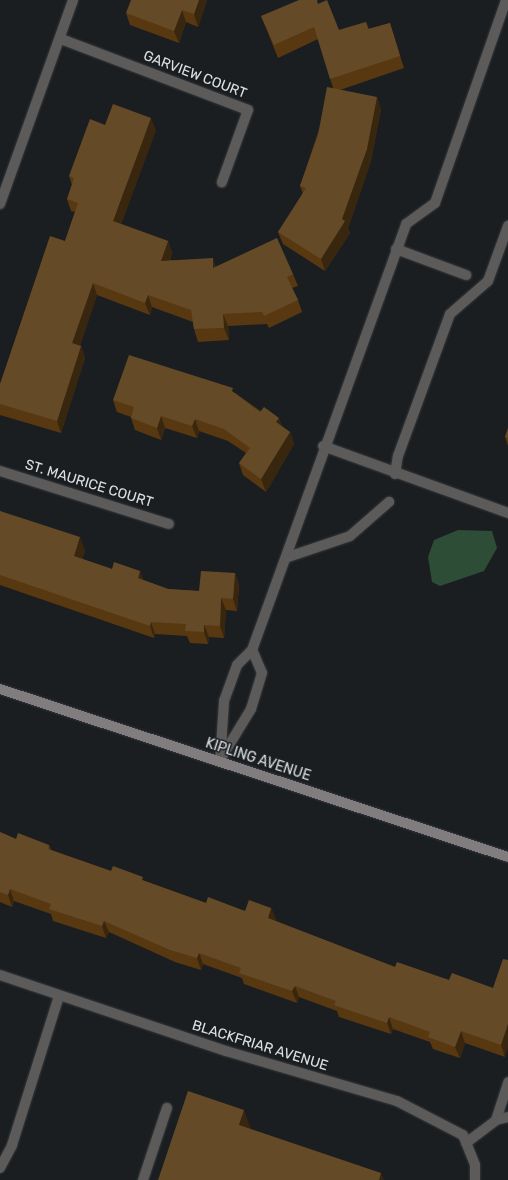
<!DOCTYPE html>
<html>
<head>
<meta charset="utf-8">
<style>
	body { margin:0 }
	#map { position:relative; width:508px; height:1180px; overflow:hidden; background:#1a1e21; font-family:Rubik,sans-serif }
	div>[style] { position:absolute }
	.green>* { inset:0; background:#2d4d37 }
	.roads { filter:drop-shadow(0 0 1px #35393c) drop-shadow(0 0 1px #35393c) }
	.lane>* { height:10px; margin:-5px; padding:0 5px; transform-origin:5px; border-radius:5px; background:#5d5a5a }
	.street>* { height:10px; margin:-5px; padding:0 5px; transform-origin:5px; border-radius:5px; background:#5d5a5a }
	.secondary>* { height:10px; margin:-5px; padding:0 5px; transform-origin:5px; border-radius:5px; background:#817c7d }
	.wall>* { inset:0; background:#573811 }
	.shaded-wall>* { inset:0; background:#39260e }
	.building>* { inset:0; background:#654a27 }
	span { translate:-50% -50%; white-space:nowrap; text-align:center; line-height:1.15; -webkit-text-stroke:3px #1a1e21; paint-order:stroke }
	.street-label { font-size:14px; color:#dde0e2 }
</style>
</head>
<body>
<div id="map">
	<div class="green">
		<i style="clip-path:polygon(458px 530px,492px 531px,497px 548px,484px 571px,440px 586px,432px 582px,428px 557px,434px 540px)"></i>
	</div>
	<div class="roads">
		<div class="lane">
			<i style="left:396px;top:249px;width:75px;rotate:20.4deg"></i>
			<i style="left:323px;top:446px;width:197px;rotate:19.9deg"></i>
			<i style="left:395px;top:474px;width:18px;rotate:-81deg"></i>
			<i style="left:398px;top:456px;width:151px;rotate:-69.9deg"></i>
			<i style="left:450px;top:314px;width:50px;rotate:-41deg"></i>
			<i style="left:488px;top:281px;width:59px;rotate:-70deg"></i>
			<i style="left:288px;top:557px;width:65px;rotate:-18.7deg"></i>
			<i style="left:350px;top:536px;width:52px;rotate:-41.1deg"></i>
			<i style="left:220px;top:760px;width:60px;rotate:-58.7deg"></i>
			<i style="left:251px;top:709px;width:38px;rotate:-73deg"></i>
			<i style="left:262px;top:673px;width:25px;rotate:-113deg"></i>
			<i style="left:220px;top:762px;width:61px;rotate:-86.2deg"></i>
			<i style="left:224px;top:701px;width:38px;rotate:-70deg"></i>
			<i style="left:237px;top:665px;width:21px;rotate:-45deg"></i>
			<i style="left:252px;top:650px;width:453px;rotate:-70.1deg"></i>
			<i style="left:406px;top:224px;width:36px;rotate:-36deg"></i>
			<i style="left:435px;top:203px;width:215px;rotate:-70.7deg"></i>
			<i style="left:496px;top:1120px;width:40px;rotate:-72deg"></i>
			<i style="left:466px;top:1143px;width:38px;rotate:-37deg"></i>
			<i style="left:496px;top:1120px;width:12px;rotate:-14deg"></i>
			<i style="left:143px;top:1180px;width:76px;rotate:-71.6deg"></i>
		</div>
		<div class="street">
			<i style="left:61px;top:39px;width:200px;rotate:20.8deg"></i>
			<i style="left:248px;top:110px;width:77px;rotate:109.9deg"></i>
			<i style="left:0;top:204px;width:217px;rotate:-70.3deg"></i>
			<i style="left:0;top:471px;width:177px;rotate:17.4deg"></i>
			<i style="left:0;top:975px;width:238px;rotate:18.6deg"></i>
			<i style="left:226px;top:1051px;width:178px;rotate:16.3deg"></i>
			<i style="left:397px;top:1101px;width:74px;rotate:27.3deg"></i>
			<i style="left:463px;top:1135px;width:32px;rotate:68deg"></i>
			<i style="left:475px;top:1165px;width:15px;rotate:90deg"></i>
			<i style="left:0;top:1168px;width:26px;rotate:-62deg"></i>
			<i style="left:12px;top:1145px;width:156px;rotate:-72.5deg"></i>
		</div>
		<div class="secondary">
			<i style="left:0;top:689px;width:535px;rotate:18.3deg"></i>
		</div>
	</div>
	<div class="wall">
		<i style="clip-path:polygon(207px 0,198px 27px,186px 22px,179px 43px,130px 25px,126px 13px)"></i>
		<i style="clip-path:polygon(318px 4px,339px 30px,366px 22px,369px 29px,390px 23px,404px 68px,340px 90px,381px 109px,371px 161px,348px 228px,350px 233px,325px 271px,283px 244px,278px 232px,303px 194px,300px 186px,333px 88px,318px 39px,278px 58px,266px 28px,261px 16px)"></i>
		<i style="clip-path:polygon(105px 125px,156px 130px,121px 224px,168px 241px,172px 253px,170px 260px,216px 267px,293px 274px,298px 286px,292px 288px,298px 300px,302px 312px,269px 328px,267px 324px,228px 326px,229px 340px,198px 342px,194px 329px,193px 322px,152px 307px,150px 315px,97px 295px,80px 345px,81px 346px,85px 358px,61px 433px,0 415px,0 384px,65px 241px,75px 212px,71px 211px,67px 199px,72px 185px,69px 176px)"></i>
		<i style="clip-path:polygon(235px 393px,290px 432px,294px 444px,266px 492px,243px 475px,239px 463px,246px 453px,228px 441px,199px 431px,197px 438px,165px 428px,161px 440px,135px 430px,131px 418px,131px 417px,117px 412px,113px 400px)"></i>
		<i style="clip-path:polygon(508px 428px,508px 446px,505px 437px)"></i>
		<i style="clip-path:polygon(0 511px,85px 550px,82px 559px,112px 569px,140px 571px,143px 580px,168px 589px,199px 591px,235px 573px,239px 585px,237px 611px,226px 610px,224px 638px,209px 637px,208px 644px,190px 643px,187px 636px,155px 634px,154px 638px,0 585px)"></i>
		<i style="clip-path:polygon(0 832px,16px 839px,49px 845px,51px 850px,111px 871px,145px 881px,206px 903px,245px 911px,271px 908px,276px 920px,275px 921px,395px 967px,449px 980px,493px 988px,505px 1057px,465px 1043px,460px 1058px,433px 1049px,430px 1042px,393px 1029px,391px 1034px,339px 1017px,337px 1011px,299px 997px,297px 1003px,244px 984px,242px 978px,203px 964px,201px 970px,175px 962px,109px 932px,106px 938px,53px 921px,51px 914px,14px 901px,12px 907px,0 902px)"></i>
	</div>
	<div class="shaded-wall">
		<i style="clip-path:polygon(199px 0,207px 0,198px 27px,194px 14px)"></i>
		<i style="clip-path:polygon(182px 10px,186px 22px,179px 43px,174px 31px)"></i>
		<i style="clip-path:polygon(390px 23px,394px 35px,404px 68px,400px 56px)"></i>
		<i style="clip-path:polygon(377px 97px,381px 109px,371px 161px,348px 228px,350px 233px,325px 271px,321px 259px,342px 219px)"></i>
		<i style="clip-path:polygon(151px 118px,156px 130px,118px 233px,113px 221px)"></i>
		<i style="clip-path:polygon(168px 241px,172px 253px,165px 273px,161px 261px)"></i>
		<i style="clip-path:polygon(213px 258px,217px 270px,213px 268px)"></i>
		<i style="clip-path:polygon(93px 283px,97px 295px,77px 355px,72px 343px)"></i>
		<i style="clip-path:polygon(148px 295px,152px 307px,150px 315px,145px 303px)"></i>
		<i style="clip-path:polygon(223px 314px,228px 326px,229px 340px,224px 328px)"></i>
		<i style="clip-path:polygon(81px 346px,85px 358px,61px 433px,57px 421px)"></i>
		<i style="clip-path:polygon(161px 416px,165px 428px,161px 440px,157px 428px)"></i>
		<i style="clip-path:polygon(279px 418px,284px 430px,276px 422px)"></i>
		<i style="clip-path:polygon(195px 419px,199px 431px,197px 438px,192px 426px)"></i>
		<i style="clip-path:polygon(290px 432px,294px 444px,266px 492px,261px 479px)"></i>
		<i style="clip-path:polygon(80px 537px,85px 550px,79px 568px,74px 556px)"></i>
		<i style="clip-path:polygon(140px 571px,144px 583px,138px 578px)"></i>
		<i style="clip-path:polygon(235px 573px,239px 585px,237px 611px,233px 599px)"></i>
		<i style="clip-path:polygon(221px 598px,226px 610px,224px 638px,220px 626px)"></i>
		<i style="clip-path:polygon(151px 622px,155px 634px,154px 638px,150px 626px)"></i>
		<i style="clip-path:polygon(204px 625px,209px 637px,208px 644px,204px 632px)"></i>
		<i style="clip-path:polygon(10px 889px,14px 901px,12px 907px,8px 895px)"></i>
		<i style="clip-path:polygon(271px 908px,276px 920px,272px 930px,268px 918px)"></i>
		<i style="clip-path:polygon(104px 921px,109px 932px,106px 938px,102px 926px)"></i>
		<i style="clip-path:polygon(199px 953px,203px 964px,201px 970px,197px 958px)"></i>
		<i style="clip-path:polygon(295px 986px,299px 997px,297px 1003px,292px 991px)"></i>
		<i style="clip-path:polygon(389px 1017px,393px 1029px,391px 1034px,387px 1023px)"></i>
		<i style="clip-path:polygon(508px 1024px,508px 1048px,505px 1057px,501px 1045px)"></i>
		<i style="clip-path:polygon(461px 1031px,465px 1043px,460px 1058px,455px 1047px)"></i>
		<i style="clip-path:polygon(244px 1110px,253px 1135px,239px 1125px)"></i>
		<i style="clip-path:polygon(381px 1173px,384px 1180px,379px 1180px)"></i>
	</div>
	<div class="building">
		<i style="clip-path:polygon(131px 0,199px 0,194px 14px,182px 10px,174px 31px,126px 13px)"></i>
		<i style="clip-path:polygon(299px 0,317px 0,318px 4px,327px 0,339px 30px,366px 22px,368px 29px,390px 23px,400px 56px,330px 79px,314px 27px,274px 45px,261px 16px)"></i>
		<i style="clip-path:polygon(327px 87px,377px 97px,367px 149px,342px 219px,345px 221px,321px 259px,278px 232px,306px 188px,300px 186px,318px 135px)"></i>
		<i style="clip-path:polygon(113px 104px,151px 118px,113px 221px,168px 241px,161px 261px,213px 258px,213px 268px,277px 238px,293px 274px,287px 277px,298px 300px,264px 316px,262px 312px,223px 314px,224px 328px,194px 329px,191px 310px,148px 295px,145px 303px,93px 283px,72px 343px,81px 346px,57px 421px,0 404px,0 384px,50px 236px,65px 241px,78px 203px,67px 199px,74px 178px,69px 176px,90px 119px,105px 125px)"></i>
		<i style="clip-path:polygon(129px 355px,233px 388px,232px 391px,260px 412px,264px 407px,279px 418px,276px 422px,290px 432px,261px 479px,239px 463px,250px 448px,224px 429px,195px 419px,192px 426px,161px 416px,157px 428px,131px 418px,134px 407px,113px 400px)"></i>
		<i style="clip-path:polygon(508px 428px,508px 438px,505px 437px)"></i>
		<i style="clip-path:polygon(0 511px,80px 537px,74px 556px,112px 569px,114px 562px,140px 571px,138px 578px,168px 589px,199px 591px,201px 571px,235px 573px,233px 599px,221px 598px,220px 626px,204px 625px,204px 632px,185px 631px,186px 624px,151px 622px,150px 626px,0 575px)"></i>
		<i style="clip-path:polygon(0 832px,16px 839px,18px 833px,49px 845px,48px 849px,111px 871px,113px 866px,143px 877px,142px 880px,206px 903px,208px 897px,245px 911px,249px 900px,271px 908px,268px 918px,395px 967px,397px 962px,449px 980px,452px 973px,493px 988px,503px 959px,508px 960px,508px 1024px,501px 1045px,461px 1031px,455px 1047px,428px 1037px,430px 1032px,389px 1017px,387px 1023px,360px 1014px,334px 1005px,336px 1001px,295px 986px,292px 991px,239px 973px,241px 968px,199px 953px,197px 958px,170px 950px,104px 921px,102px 926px,49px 909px,51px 904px,10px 889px,8px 895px,0 892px)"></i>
		<i style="clip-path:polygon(188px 1091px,244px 1110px,239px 1125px,381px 1173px,379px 1180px,158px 1180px)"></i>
	</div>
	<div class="street-label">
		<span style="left:195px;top:75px;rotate:21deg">GARVIEW COURT</span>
		<span style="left:89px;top:484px;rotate:17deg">ST. MAURICE COURT</span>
		<span style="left:258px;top:760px;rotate:18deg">KIPLING AVENUE</span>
		<span style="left:260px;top:1046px;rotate:17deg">BLACKFRIAR AVENUE</span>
	</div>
</div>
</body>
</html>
